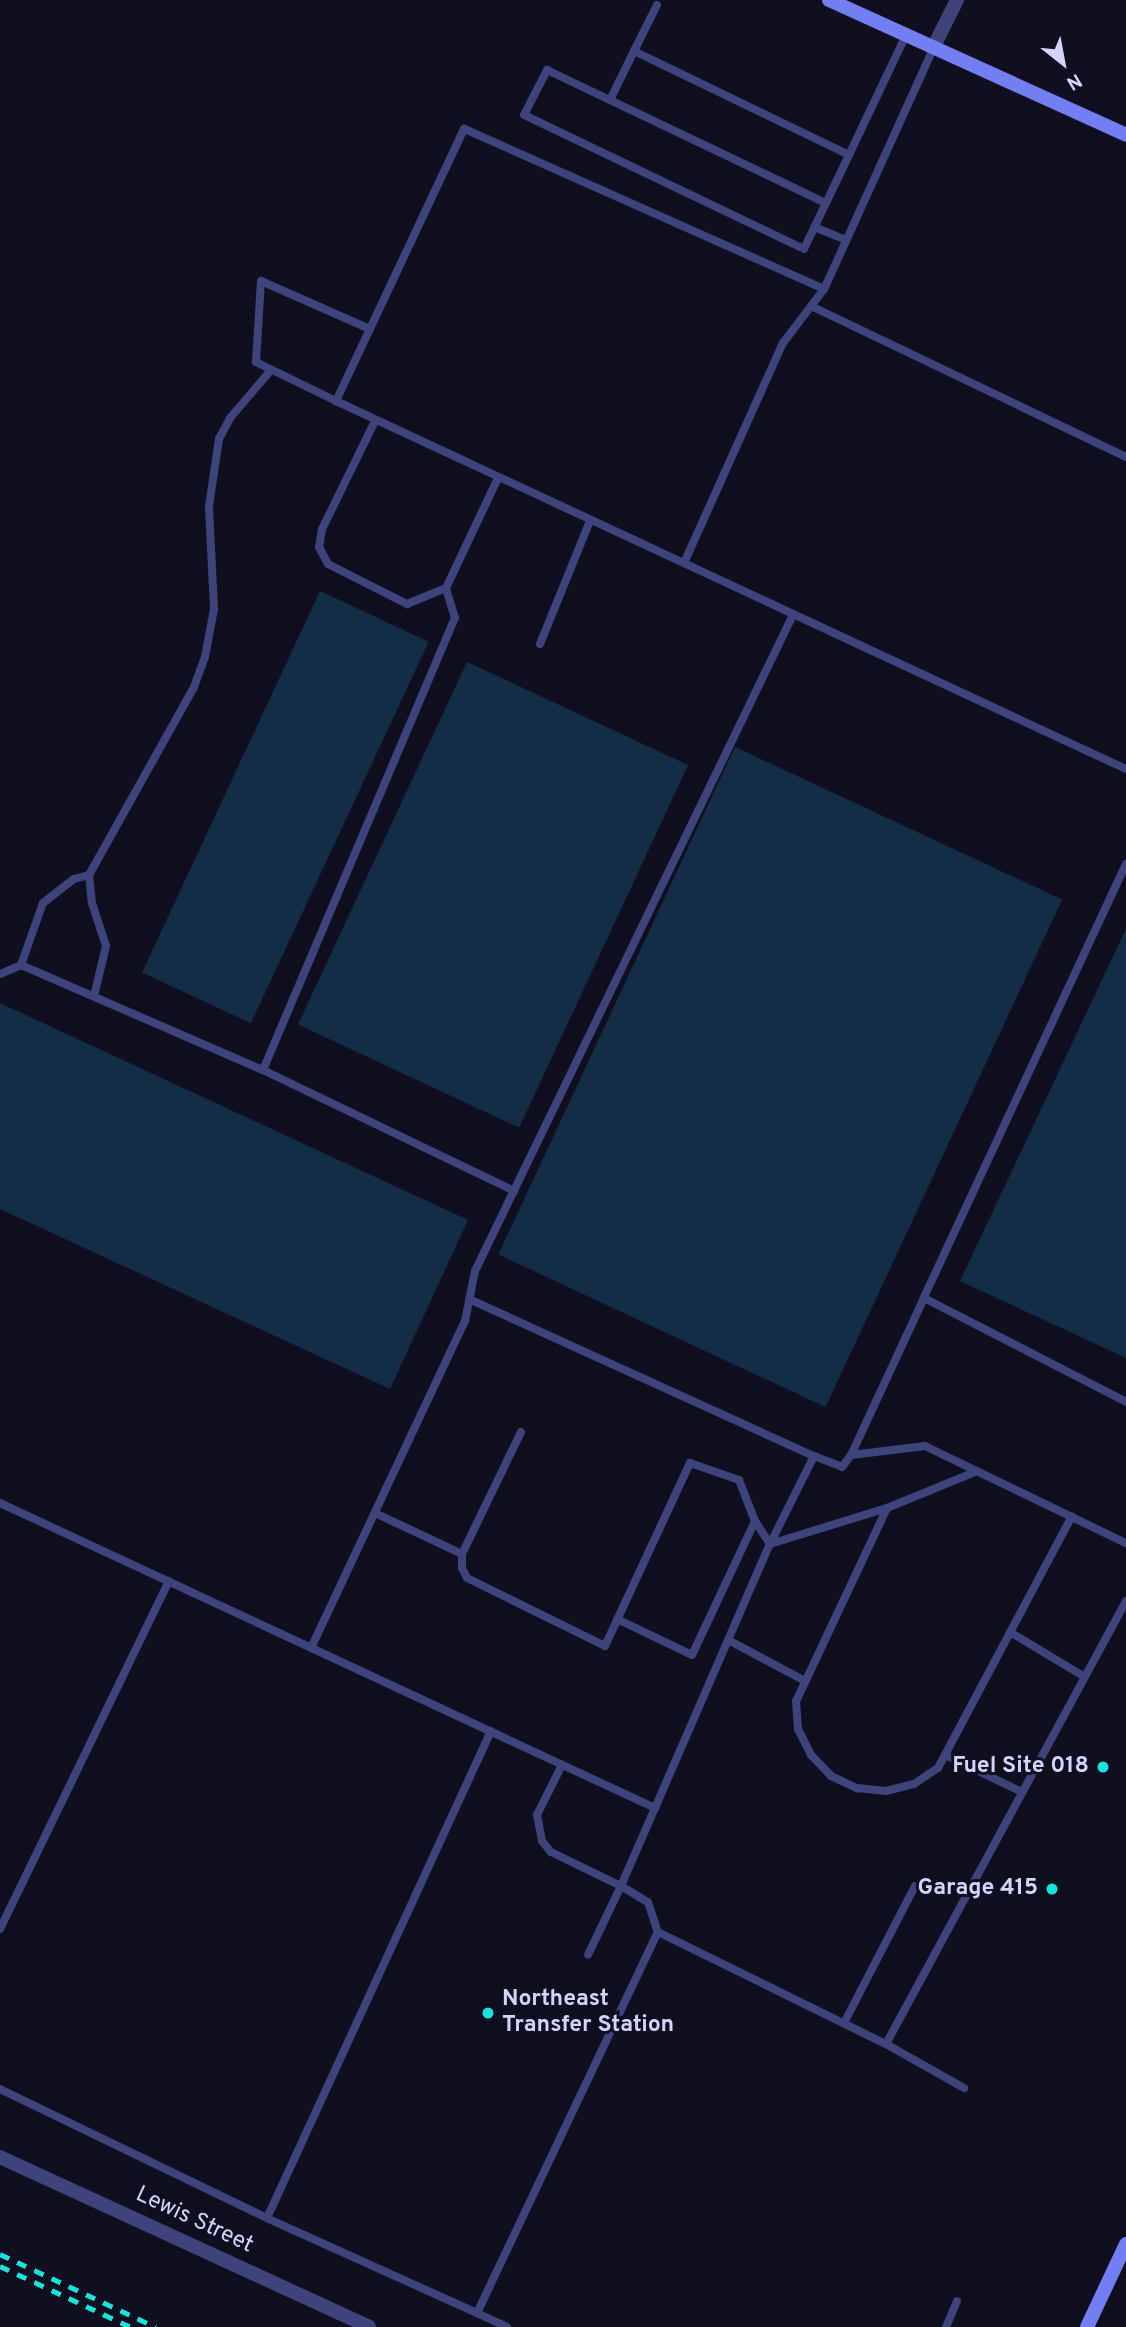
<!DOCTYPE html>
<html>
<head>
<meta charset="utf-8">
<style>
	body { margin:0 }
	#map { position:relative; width:1126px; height:2327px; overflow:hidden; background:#100f20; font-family:Overpass,sans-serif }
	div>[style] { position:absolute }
	.water>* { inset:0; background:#142d46; transform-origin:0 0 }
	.lane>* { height:8px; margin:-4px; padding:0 4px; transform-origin:4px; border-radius:4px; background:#3e437b }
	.street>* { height:14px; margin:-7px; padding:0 7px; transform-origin:7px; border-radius:7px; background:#3e437b }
	.secondary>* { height:14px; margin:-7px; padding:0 7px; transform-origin:7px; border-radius:7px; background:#727ef2 }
	.rail>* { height:5px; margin-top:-2.5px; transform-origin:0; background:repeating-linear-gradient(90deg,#15e4e1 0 10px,transparent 0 19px) }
	.dots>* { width:19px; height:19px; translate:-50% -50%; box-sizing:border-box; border:4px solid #100f20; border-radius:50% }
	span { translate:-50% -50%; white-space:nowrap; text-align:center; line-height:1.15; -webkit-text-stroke:6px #100f20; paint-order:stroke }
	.poi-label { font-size:23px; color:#d3d3fb; font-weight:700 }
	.right { translate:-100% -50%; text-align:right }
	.left { translate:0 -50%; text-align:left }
	.street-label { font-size:23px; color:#d3d3fb }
	.north { position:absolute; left:1028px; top:28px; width:70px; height:70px; -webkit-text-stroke:5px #100f20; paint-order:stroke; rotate:149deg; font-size:19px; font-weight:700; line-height:28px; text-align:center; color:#d3d3fb }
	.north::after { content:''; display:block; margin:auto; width:24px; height:32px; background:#d3d3fb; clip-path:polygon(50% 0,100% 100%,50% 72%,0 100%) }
</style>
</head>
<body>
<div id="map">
	<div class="water">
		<i style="left:320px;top:591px;width:120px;height:421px;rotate:25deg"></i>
		<i style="left:467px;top:662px;width:244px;height:400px;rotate:25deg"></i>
		<i style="left:735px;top:747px;width:361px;height:560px;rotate:25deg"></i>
		<i style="clip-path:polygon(1126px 929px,1126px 1358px,960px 1281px)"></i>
		<i style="clip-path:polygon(0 1003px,468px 1220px,390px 1389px,0 1209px)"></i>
	</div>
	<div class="lane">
		<i style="left:657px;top:5px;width:51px;rotate:116.6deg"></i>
		<i style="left:634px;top:51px;width:239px;rotate:25.8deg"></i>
		<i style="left:849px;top:155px;width:104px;rotate:115.6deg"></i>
		<i style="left:804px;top:249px;width:310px;rotate:-154.4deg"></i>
		<i style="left:524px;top:115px;width:51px;rotate:-62.9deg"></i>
		<i style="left:547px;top:70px;width:309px;rotate:25.5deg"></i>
		<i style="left:934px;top:47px;width:266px;rotate:114.4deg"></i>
		<i style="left:824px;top:289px;width:21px;rotate:127deg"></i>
		<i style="left:811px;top:306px;width:349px;rotate:25.6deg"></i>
		<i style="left:610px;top:100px;width:55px;rotate:-63.9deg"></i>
		<i style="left:849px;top:155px;width:133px;rotate:-64.6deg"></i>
		<i style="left:814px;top:227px;width:35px;rotate:22deg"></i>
		<i style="left:824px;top:289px;width:394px;rotate:-156deg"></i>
		<i style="left:464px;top:129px;width:301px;rotate:115.2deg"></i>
		<i style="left:336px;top:401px;width:872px;rotate:24.98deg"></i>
		<i style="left:336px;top:401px;width:89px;rotate:-154deg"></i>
		<i style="left:256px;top:362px;width:81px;rotate:-86.5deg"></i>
		<i style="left:261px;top:281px;width:119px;rotate:23.8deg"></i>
		<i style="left:375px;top:421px;width:120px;rotate:116.1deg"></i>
		<i style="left:322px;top:529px;width:18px;rotate:99deg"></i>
		<i style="left:319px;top:547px;width:19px;rotate:62deg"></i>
		<i style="left:328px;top:564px;width:89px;rotate:26.9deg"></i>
		<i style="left:407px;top:604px;width:42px;rotate:-22.3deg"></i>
		<i style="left:446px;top:588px;width:122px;rotate:-64.7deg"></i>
		<i style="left:684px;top:563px;width:241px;rotate:-65.8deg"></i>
		<i style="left:783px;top:343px;width:46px;rotate:-52.9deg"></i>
		<i style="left:540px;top:644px;width:133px;rotate:-67.9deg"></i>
		<i style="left:1126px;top:864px;width:479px;rotate:115deg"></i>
		<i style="left:924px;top:1298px;width:227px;rotate:27.2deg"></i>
		<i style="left:89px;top:875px;width:28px;rotate:84deg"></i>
		<i style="left:92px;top:903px;width:45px;rotate:72deg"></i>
		<i style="left:106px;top:946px;width:51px;rotate:103.5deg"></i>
		<i style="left:21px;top:965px;width:66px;rotate:-70.5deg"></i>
		<i style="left:43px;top:903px;width:39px;rotate:-38deg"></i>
		<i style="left:74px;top:879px;width:16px;rotate:-15deg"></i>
		<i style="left:89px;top:875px;width:215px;rotate:-60.8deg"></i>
		<i style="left:194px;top:687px;width:32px;rotate:-70deg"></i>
		<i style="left:205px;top:657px;width:49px;rotate:-79.4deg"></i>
		<i style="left:214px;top:609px;width:103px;rotate:-92.8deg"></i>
		<i style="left:209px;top:506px;width:68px;rotate:-81.5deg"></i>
		<i style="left:219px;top:439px;width:24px;rotate:-62deg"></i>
		<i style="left:230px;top:418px;width:63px;rotate:-49.5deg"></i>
		<i style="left:0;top:974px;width:23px;rotate:-23deg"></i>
		<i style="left:21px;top:965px;width:264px;rotate:23.5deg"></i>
		<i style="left:263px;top:1070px;width:279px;rotate:25.7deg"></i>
		<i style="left:263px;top:1070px;width:491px;rotate:-67deg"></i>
		<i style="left:455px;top:618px;width:31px;rotate:-107deg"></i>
		<i style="left:924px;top:1298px;width:173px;rotate:114.9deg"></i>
		<i style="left:851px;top:1455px;width:75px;rotate:-6.9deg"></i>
		<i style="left:925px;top:1446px;width:223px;rotate:25.8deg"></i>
		<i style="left:469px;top:1299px;width:379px;rotate:24.5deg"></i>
		<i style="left:521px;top:1432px;width:136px;rotate:115.8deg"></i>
		<i style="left:462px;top:1554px;width:14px;rotate:90deg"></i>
		<i style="left:462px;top:1568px;width:11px;rotate:63deg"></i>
		<i style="left:467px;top:1578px;width:154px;rotate:26.2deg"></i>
		<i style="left:605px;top:1646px;width:202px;rotate:-65.1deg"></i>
		<i style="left:690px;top:1463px;width:52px;rotate:19.1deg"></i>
		<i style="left:739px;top:1480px;width:44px;rotate:68.7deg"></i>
		<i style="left:755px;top:1521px;width:27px;rotate:57deg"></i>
		<i style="left:770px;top:1544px;width:98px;rotate:-63.4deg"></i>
		<i style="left:814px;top:1456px;width:30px;rotate:21deg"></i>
		<i style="left:842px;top:1467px;width:15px;rotate:-53deg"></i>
		<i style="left:0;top:1503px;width:723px;rotate:24.97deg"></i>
		<i style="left:655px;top:1808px;width:85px;rotate:113.6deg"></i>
		<i style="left:621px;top:1886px;width:31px;rotate:31deg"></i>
		<i style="left:648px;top:1902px;width:32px;rotate:72deg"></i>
		<i style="left:658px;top:1932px;width:254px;rotate:26.2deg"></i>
		<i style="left:886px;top:2044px;width:504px;rotate:-61.55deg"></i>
		<i style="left:887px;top:1508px;width:213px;rotate:115.2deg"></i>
		<i style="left:796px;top:1701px;width:28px;rotate:86deg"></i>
		<i style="left:798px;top:1729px;width:29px;rotate:63deg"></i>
		<i style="left:811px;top:1755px;width:29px;rotate:46deg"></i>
		<i style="left:831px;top:1776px;width:29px;rotate:25deg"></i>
		<i style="left:857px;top:1788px;width:29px;rotate:6deg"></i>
		<i style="left:886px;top:1791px;width:29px;rotate:-14deg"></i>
		<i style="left:914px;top:1784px;width:29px;rotate:-34deg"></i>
		<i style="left:938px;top:1768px;width:285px;rotate:-62deg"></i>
		<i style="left:375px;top:1513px;width:96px;rotate:25.2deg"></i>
		<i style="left:617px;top:1619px;width:83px;rotate:25.6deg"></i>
		<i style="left:692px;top:1655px;width:148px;rotate:-64.8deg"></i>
		<i style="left:1010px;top:1632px;width:87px;rotate:31deg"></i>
		<i style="left:730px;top:1641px;width:85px;rotate:28.1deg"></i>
		<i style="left:311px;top:1648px;width:361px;rotate:-64.8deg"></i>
		<i style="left:465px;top:1321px;width:51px;rotate:-78.7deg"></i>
		<i style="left:475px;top:1271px;width:729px;rotate:-64.14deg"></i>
		<i style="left:945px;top:1755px;width:85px;rotate:25.7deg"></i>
		<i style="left:562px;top:1765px;width:56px;rotate:116.6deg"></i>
		<i style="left:537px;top:1815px;width:26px;rotate:79deg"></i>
		<i style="left:542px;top:1841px;width:14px;rotate:51deg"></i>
		<i style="left:551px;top:1852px;width:78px;rotate:25.9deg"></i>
		<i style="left:621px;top:1886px;width:76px;rotate:115.6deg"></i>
		<i style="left:655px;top:1808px;width:288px;rotate:-66.5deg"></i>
		<i style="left:770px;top:1544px;width:122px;rotate:-17.1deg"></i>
		<i style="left:887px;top:1508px;width:97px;rotate:-22.3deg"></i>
		<i style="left:0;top:1929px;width:387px;rotate:-64.1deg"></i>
		<i style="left:844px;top:2023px;width:154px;rotate:-62.6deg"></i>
		<i style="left:886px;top:2044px;width:90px;rotate:29.4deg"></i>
		<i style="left:0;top:2089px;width:297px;rotate:25.8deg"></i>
		<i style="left:477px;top:2313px;width:230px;rotate:-155.7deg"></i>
		<i style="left:267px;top:2218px;width:536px;rotate:-65.3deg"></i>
		<i style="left:507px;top:2327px;width:33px;rotate:-155deg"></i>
		<i style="left:477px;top:2313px;width:422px;rotate:-64.6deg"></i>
		<i style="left:946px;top:2327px;width:28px;rotate:-67deg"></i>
	</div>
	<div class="street">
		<i style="left:934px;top:46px;width:51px;rotate:-63.4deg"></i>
		<i style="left:0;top:2157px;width:406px;rotate:24.7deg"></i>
	</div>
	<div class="secondary">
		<i style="left:829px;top:0;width:326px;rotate:24.4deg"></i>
		<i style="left:1087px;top:2327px;width:92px;rotate:-64.8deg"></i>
	</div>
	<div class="rail">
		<i style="left:0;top:2254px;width:172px;rotate:25.1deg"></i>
		<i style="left:0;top:2266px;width:145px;rotate:25deg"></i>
	</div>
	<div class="dots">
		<i style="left:1103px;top:1767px;background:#15e4e1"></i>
		<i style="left:1052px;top:1889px;background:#15e4e1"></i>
		<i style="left:488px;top:2013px;background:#15e4e1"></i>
	</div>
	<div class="poi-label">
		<span class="right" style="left:1089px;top:1767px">Fuel Site 018</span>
		<span class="right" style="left:1038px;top:1889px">Garage 415</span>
		<span class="left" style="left:502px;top:2013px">Northeast<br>Transfer Station</span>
	</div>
	<div class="street-label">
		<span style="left:194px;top:2221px;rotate:25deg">Lewis Street</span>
	</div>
	<div class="north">N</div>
</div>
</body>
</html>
